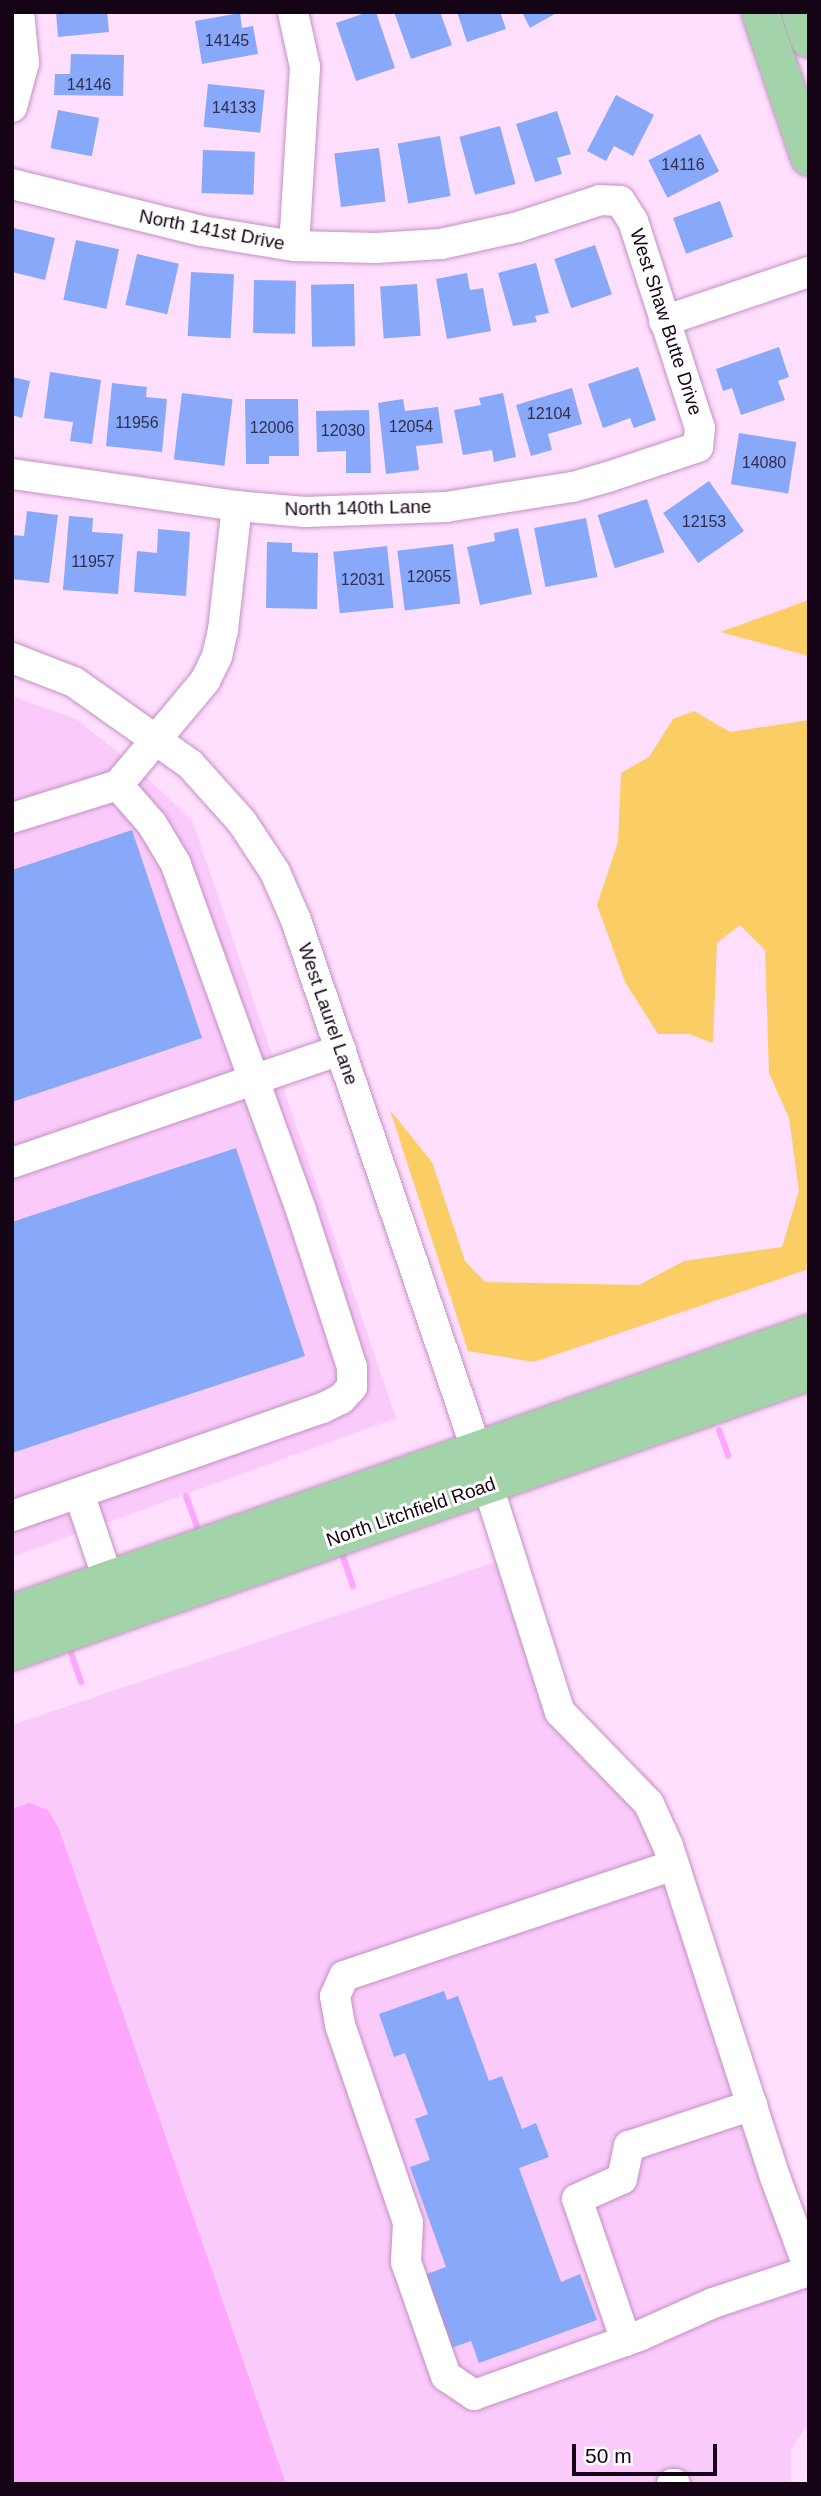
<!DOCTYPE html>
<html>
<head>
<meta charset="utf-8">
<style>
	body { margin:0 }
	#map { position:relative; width:821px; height:2496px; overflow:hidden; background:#ffdefe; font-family:Arial,sans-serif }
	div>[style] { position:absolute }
	.built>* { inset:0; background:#facbfa }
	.green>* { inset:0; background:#face65 }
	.water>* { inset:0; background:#fda6fe }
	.stream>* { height:6px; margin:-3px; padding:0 3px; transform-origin:3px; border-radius:3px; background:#fda6fe }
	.building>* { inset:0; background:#88a9f9; transform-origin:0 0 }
	.roads { filter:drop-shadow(0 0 2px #c391c3) drop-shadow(0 0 2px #c391c3) }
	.minor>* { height:30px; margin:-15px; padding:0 15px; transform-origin:15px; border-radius:15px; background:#fff }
	.major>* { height:37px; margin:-18.5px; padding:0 18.5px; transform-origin:18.5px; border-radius:18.5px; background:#a3d4a9 }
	span { translate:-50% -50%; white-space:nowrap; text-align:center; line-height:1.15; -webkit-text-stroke:6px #fff; paint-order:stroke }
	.number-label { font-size:16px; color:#322d4e }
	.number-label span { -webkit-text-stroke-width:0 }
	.street-label { font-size:19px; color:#150415 }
	.frame { position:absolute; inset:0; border:14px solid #150415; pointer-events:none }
	.scale { position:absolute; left:572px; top:2444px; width:145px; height:32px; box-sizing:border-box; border:4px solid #150415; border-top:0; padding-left:9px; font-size:21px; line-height:24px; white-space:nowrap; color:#150415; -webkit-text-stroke:5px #fff; paint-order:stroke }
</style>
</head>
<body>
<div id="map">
	<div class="built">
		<i style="clip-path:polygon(12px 696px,76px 719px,131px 763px,192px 820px,396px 1418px,12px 1557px)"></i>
		<i style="clip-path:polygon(522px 1553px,577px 1720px,653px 1782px,809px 2231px,809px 2422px,791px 2450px,791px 2484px,12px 2484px,12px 1725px)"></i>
	</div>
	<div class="green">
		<i style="clip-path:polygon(809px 600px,809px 656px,720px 632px)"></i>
		<i style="clip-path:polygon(694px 711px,730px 732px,809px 720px,809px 1269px,534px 1362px,468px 1351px,390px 1110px,432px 1162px,465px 1261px,485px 1282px,639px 1285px,684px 1261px,782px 1247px,799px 1191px,789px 1118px,769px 1073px,765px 950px,740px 925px,717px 943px,713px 1043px,689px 1034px,658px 1034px,625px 982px,597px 905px,618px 842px,621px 773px,649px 757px,673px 719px)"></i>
	</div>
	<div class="water">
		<i style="clip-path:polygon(29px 1803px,48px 1810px,59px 1829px,286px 2484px,12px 2484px,12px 1809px)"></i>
	</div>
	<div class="stream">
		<i style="left:719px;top:1430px;width:27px;rotate:70deg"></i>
		<i style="left:186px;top:1496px;width:37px;rotate:70deg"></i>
		<i style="left:342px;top:1553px;width:35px;rotate:72deg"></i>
		<i style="left:69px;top:1647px;width:37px;rotate:71deg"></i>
	</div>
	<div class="building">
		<i style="clip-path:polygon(56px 12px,107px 12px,109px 32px,58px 37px)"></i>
		<i style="clip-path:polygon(368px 12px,376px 12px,395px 68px,356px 81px,336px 23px)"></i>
		<i style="clip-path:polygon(394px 12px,440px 12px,452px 45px,411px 59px)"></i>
		<i style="clip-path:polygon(457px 12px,500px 12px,506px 29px,467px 42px)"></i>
		<i style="clip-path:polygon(522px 12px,558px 12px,530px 28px)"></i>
		<i style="clip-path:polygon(240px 13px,242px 28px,253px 26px,258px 54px,202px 64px,195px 21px)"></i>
		<i style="clip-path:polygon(71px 54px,124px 55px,123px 96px,54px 95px,55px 74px,70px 74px)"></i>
		<i style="left:208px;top:84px;width:57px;height:43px;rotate:6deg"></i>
		<i style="clip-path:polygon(616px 95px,654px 115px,633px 156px,614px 146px,606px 161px,587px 151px)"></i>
		<i style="left:58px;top:110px;width:42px;height:39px;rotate:11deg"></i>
		<i style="clip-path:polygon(557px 111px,571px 154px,557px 158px,562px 174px,535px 182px,516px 124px)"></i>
		<i style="left:500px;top:126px;width:60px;height:42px;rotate:75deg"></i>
		<i style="left:700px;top:134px;width:42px;height:58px;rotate:63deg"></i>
		<i style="left:440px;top:136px;width:61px;height:43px;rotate:80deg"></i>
		<i style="left:379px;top:148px;width:54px;height:45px;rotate:83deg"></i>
		<i style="left:203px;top:150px;width:52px;height:43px;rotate:2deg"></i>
		<i style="left:720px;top:201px;width:38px;height:50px;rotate:70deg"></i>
		<i style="clip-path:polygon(14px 228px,55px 238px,45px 280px,12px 272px)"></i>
		<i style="left:76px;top:240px;width:44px;height:61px;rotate:12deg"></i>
		<i style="left:595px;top:245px;width:52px;height:43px;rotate:71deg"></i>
		<i style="left:137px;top:254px;width:43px;height:52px;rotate:13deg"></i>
		<i style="clip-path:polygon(536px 263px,549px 313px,535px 316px,537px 322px,513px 326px,498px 273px)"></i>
		<i style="left:191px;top:272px;width:43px;height:64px;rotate:3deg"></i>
		<i style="clip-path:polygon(467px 273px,470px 290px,483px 288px,491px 331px,447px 339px,436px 279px)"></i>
		<i style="left:254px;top:280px;width:42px;height:53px;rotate:1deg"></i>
		<i style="left:354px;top:284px;width:62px;height:43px;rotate:89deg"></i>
		<i style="left:417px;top:284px;width:52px;height:37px;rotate:86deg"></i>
		<i style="clip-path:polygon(779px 347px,789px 377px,778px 381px,785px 400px,741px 415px,732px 388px,723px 391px,716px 369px)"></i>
		<i style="clip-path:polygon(638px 367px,656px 420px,634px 428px,630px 418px,603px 428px,588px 384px)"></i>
		<i style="clip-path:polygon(50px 372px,101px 380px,92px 444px,70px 441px,73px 422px,44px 418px)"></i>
		<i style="clip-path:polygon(12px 377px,30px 381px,22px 418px,12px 415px)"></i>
		<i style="clip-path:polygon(112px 383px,147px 387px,146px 397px,167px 399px,162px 452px,106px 446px)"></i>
		<i style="clip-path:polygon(572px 388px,582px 424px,548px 434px,552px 450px,531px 456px,516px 405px)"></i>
		<i style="left:182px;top:393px;width:51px;height:67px;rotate:7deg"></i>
		<i style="clip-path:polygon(503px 393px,516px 457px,494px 462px,492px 450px,463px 455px,454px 410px,481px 405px,479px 398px)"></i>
		<i style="clip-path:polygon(245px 399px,298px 399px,299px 456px,269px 456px,269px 464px,246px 464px)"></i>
		<i style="clip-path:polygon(403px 399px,405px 411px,438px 407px,443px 443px,416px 446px,419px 470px,386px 474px,378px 403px)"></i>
		<i style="clip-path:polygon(369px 410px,371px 473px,346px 473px,346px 451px,317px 452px,316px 411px)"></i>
		<i style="left:739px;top:433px;width:58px;height:52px;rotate:9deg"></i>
		<i style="left:709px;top:481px;width:61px;height:56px;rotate:55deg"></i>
		<i style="left:647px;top:499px;width:56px;height:52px;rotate:72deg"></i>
		<i style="clip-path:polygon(27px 511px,58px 515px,49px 583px,12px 579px,12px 535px,24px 536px)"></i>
		<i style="clip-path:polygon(69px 516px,93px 518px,92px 532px,123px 534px,118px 594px,63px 590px)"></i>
		<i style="left:586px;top:518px;width:60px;height:53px;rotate:79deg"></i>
		<i style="clip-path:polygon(518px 528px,532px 594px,480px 605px,467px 547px,495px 541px,494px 533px)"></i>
		<i style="clip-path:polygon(158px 529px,190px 532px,186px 596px,134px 592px,137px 551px,157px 553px)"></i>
		<i style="clip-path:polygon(267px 542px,292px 543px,292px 552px,318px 553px,317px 609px,266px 608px)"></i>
		<i style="left:453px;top:544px;width:60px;height:56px;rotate:83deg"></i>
		<i style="left:387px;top:546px;width:62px;height:54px;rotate:84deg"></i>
		<i style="clip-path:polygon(132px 830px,202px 1038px,12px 1102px,12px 870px)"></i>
		<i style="clip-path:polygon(236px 1148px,305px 1356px,12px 1453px,12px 1222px)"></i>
		<i style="clip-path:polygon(444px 1991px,447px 2000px,458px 1996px,489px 2081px,502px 2076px,522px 2129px,536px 2123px,549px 2157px,519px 2168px,561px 2282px,580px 2274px,597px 2320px,479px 2363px,471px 2341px,451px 2348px,424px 2275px,446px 2267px,410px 2167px,430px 2160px,415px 2119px,428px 2114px,405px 2053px,394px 2057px,379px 2014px)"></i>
	</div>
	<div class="roads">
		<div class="minor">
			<i style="left:293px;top:12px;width:56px;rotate:77.7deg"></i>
			<i style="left:305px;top:67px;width:179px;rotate:93.5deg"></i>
			<i style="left:12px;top:107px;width:46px;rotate:-74.7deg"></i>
			<i style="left:24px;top:63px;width:51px;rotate:-95.6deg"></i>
			<i style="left:12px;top:184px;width:196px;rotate:13.9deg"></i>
			<i style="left:202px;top:231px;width:93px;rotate:9.3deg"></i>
			<i style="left:294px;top:246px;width:82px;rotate:1.4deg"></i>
			<i style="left:376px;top:248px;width:65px;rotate:-3.5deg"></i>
			<i style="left:441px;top:244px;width:79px;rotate:-12.4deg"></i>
			<i style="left:518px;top:227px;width:86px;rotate:-18.2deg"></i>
			<i style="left:600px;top:200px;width:20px;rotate:3deg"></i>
			<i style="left:620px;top:201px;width:24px;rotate:57deg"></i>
			<i style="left:633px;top:221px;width:218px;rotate:72.1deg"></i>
			<i style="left:700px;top:428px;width:19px;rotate:96deg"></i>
			<i style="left:698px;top:447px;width:95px;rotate:161.6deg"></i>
			<i style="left:608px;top:477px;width:37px;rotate:164deg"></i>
			<i style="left:572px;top:487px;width:128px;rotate:171deg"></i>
			<i style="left:446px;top:507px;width:141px;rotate:178deg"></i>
			<i style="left:305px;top:512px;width:68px;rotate:-175deg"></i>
			<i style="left:237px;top:506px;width:227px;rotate:-171.9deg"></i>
			<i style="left:664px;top:321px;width:153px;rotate:-18.7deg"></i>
			<i style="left:12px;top:658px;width:66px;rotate:21.2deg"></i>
			<i style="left:74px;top:682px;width:142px;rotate:35.3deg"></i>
			<i style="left:190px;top:764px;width:78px;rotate:48.1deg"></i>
			<i style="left:242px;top:822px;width:60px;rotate:56.6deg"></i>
			<i style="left:275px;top:872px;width:52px;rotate:66.4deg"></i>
			<i style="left:296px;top:920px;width:561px;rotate:71.18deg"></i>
			<i style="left:477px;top:1451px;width:274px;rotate:72.4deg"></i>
			<i style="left:560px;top:1712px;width:128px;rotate:45.9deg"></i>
			<i style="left:649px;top:1804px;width:46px;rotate:65.7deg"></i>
			<i style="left:668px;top:1846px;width:348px;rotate:72.1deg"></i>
			<i style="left:775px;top:2177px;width:98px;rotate:69.7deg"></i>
			<i style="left:12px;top:818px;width:111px;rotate:-17.3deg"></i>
			<i style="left:118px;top:785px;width:136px;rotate:-50.1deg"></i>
			<i style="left:205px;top:681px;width:28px;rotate:-64deg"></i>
			<i style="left:217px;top:656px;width:27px;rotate:-77deg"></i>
			<i style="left:223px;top:630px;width:125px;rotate:-83.6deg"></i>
			<i style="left:12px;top:1163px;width:348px;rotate:-19deg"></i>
			<i style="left:79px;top:1493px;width:91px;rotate:71.4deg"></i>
			<i style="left:12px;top:1516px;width:329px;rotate:-19.2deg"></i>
			<i style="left:323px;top:1408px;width:20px;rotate:-27deg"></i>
			<i style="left:341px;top:1399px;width:16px;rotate:-47deg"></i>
			<i style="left:352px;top:1387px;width:20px;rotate:-90deg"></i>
			<i style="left:352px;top:1367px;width:165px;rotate:-108deg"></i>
			<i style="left:301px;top:1210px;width:368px;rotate:-109.9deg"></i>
			<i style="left:176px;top:864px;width:47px;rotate:-121deg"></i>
			<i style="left:152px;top:824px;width:52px;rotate:-131.1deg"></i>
			<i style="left:674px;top:1865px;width:348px;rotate:161.4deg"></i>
			<i style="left:344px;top:1976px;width:22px;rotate:114deg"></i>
			<i style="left:335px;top:1996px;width:29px;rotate:80deg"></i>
			<i style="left:340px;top:2025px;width:208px;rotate:71deg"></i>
			<i style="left:408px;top:2222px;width:40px;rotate:92.9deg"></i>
			<i style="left:406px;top:2262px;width:121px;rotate:70.7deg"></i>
			<i style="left:446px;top:2376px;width:34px;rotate:34deg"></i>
			<i style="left:474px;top:2395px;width:175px;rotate:-19.7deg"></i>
			<i style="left:639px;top:2336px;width:81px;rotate:-24deg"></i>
			<i style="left:713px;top:2303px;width:101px;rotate:-18.4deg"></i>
			<i style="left:626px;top:2341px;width:150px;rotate:-109deg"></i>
			<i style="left:577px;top:2199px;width:49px;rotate:-24deg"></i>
			<i style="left:622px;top:2179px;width:34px;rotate:-78deg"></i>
			<i style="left:629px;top:2146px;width:130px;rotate:-18.4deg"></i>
			<i style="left:672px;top:2484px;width:3px"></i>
		</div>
		<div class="major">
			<i style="left:760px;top:12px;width:153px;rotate:71.3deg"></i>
			<i style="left:800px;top:12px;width:28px;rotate:72deg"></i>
			<i style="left:12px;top:1613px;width:845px;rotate:-19.36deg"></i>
			<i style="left:12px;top:1651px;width:845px;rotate:-19.36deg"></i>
		</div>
	</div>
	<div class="number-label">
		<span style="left:227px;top:41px">14145</span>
		<span style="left:89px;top:85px">14146</span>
		<span style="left:234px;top:108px">14133</span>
		<span style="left:683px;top:165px">14116</span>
		<span style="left:549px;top:414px">12104</span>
		<span style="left:137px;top:423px">11956</span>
		<span style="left:411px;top:427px">12054</span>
		<span style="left:272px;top:428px">12006</span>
		<span style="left:343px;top:431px">12030</span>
		<span style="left:764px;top:463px">14080</span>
		<span style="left:704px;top:522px">12153</span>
		<span style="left:93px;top:562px">11957</span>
		<span style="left:429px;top:577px">12055</span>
		<span style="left:363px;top:580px">12031</span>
	</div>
	<div class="street-label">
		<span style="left:212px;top:230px;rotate:11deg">North 141st Drive</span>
		<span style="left:666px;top:322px;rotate:72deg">West Shaw Butte Drive</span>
		<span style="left:358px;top:508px;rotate:-1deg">North 140th Lane</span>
		<span style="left:328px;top:1014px;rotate:71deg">West Laurel Lane</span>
		<span style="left:411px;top:1512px;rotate:-19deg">North Litchfield Road</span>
	</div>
	<div class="frame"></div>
	<div class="scale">50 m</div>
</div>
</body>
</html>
